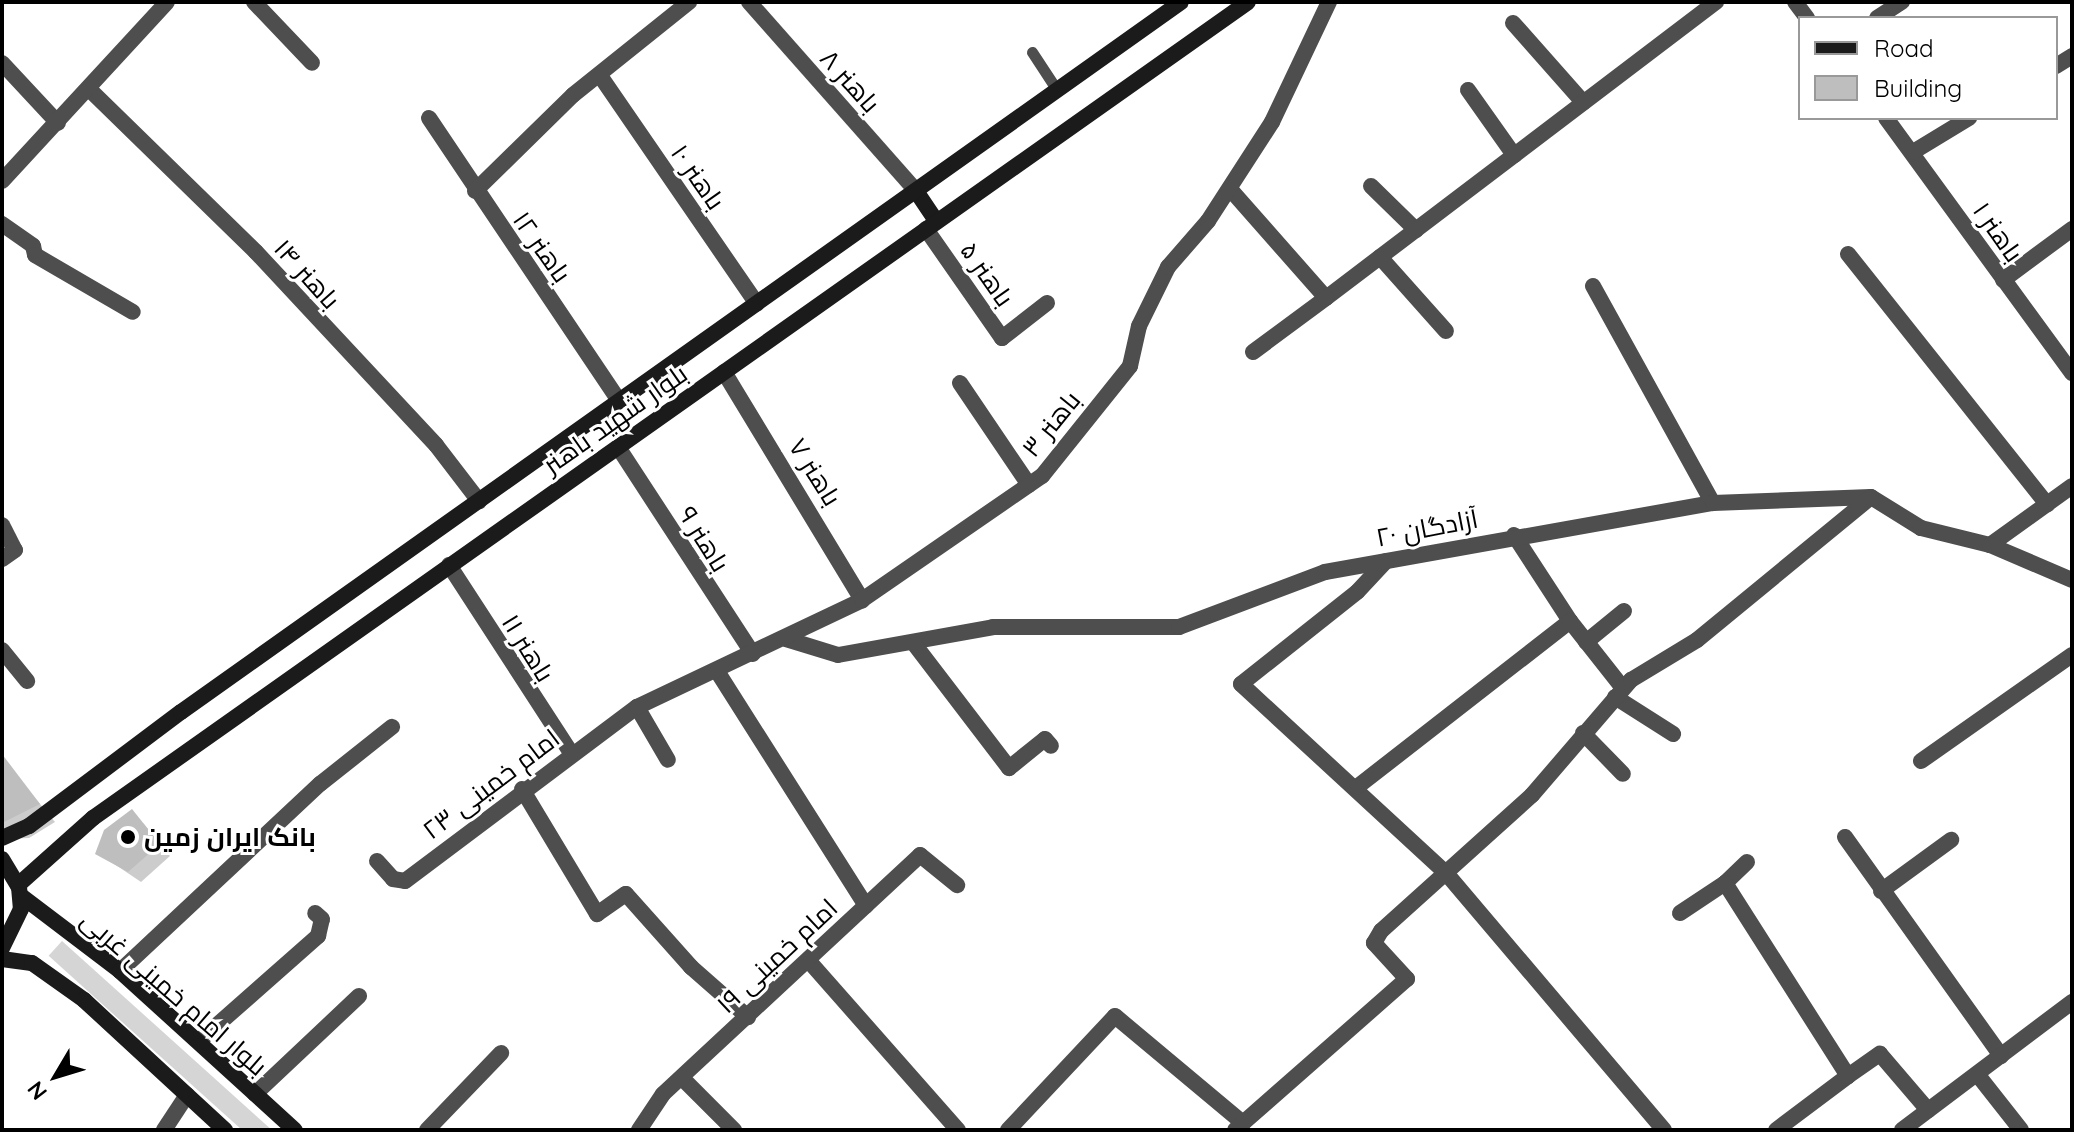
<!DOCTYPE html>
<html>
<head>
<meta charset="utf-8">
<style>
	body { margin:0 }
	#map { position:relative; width:2074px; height:1132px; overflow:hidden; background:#fff; font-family:Quicksand,Cairo,sans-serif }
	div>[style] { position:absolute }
	.green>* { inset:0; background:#d5d5d5; transform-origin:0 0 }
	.shadow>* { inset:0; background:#0003 }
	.building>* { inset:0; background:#bebebe }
	.service>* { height:11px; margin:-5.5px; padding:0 5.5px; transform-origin:5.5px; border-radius:5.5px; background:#4e4e4e }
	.minor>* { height:16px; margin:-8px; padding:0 8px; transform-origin:8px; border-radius:8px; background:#4e4e4e }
	.secondary>* { height:16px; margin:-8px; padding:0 8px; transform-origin:8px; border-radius:8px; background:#1b1b1b }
	.dots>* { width:22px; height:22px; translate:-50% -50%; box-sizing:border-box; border:4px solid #fff; border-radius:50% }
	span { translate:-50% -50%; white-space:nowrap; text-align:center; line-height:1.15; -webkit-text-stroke:6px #fff; paint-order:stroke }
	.street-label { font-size:26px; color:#000 }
	.poi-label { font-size:26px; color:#000; font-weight:700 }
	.left { translate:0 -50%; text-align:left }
	.frame { position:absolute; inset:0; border:4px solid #000; pointer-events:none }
	.legend { position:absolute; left:1798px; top:16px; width:260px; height:104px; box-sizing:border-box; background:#fff; border:2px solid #999; margin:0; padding:10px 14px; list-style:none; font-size:24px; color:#000 }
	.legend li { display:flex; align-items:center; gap:16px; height:40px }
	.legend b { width:40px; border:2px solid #999 }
	.north { position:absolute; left:16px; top:1036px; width:80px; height:80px; -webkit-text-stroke:6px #fff; paint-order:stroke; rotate:232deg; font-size:22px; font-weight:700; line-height:32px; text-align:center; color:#000 }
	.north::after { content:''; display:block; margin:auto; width:28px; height:36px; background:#000; clip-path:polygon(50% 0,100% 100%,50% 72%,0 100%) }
</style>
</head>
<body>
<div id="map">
	<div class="green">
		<i style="left:62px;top:941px;width:285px;height:20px;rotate:42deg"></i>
	</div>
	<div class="shadow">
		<i style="clip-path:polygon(6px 763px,55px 822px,29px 838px,2px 839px)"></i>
		<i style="clip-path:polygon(143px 823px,170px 856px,141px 882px,98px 853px)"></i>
	</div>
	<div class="building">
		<i style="clip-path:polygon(2px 754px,40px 804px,2px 823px)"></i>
		<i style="clip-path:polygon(132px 809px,160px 844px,128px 872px,95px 854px,104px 830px)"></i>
	</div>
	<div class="service">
		<i style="left:1032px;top:52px;width:45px;rotate:56.7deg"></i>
	</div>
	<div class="minor">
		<i style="left:254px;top:2px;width:84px;rotate:46.4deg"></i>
		<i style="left:749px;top:2px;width:252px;rotate:48.5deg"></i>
		<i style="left:1795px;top:2px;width:20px;rotate:53deg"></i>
		<i style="left:1877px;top:18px;width:30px;rotate:-33deg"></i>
		<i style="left:1513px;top:23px;width:106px;rotate:48.5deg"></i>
		<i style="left:2px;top:63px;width:82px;rotate:47deg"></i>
		<i style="left:2056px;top:66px;width:19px;rotate:-32deg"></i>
		<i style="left:601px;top:77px;width:275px;rotate:55.5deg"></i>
		<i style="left:89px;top:89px;width:233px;rotate:44.3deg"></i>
		<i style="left:256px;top:252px;width:264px;rotate:47deg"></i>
		<i style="left:436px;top:445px;width:71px;rotate:52.5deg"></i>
		<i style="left:1468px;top:90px;width:80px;rotate:54.7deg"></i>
		<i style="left:429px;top:118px;width:341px;rotate:56.1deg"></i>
		<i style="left:1886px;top:118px;width:316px;rotate:53.9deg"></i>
		<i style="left:1913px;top:152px;width:66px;rotate:-31.3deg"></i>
		<i style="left:2px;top:181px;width:243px;rotate:-47.3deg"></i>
		<i style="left:1371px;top:186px;width:63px;rotate:44.4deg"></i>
		<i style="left:1230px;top:189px;width:145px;rotate:48.6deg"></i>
		<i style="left:1326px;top:298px;width:490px;rotate:-37.2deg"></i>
		<i style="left:475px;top:191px;width:137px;rotate:-44.4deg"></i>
		<i style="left:573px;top:95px;width:149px;rotate:-38.7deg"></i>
		<i style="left:2px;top:224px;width:38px;rotate:35deg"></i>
		<i style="left:33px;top:246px;width:9px;rotate:77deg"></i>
		<i style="left:35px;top:255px;width:113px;rotate:30.2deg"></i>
		<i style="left:926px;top:229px;width:133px;rotate:55.1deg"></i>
		<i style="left:1002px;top:338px;width:57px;rotate:-37.9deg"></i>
		<i style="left:1848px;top:254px;width:320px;rotate:51.5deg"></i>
		<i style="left:1380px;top:257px;width:99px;rotate:48.3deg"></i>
		<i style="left:2003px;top:280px;width:86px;rotate:-36.5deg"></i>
		<i style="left:1593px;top:286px;width:248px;rotate:61.1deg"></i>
		<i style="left:1253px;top:352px;width:91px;rotate:-36.5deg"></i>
		<i style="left:724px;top:372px;width:267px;rotate:58.8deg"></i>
		<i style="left:960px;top:383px;width:123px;rotate:55.9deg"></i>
		<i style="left:618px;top:447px;width:247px;rotate:56.9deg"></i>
		<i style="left:2px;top:525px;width:28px;rotate:63deg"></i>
		<i style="left:15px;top:550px;width:16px;rotate:145deg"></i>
		<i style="left:1514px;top:535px;width:103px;rotate:56.9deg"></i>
		<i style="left:1990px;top:545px;width:101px;rotate:-35.7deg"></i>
		<i style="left:1386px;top:561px;width:42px;rotate:133.1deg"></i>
		<i style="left:1357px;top:592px;width:148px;rotate:141.6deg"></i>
		<i style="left:1241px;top:684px;width:279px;rotate:42.7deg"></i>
		<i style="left:1446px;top:873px;width:337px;rotate:49.7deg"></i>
		<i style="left:449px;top:565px;width:224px;rotate:57deg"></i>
		<i style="left:786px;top:639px;width:54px;rotate:17.1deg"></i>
		<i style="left:838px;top:655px;width:158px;rotate:-10.2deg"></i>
		<i style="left:993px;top:627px;width:186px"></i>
		<i style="left:1179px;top:627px;width:156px;rotate:-20.6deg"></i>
		<i style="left:1325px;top:572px;width:394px;rotate:-10.1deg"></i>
		<i style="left:1713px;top:503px;width:158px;rotate:-2.2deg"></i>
		<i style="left:1871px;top:497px;width:59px;rotate:31.8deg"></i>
		<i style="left:1921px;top:528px;width:71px;rotate:13.8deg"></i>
		<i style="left:1990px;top:545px;width:89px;rotate:23.1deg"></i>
		<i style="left:1586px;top:642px;width:49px;rotate:-39.2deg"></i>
		<i style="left:915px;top:645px;width:155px;rotate:52.6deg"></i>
		<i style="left:1009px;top:768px;width:46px;rotate:-38.9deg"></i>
		<i style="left:1045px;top:739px;width:9px;rotate:49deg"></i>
		<i style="left:2px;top:650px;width:40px;rotate:51deg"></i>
		<i style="left:717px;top:671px;width:278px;rotate:57.6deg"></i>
		<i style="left:1615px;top:697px;width:69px;rotate:32.5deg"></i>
		<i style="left:637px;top:707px;width:61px;rotate:59.7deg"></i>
		<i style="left:1583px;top:733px;width:57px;rotate:45.7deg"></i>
		<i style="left:1921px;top:761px;width:184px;rotate:-35.1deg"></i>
		<i style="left:1357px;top:787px;width:270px;rotate:-37.9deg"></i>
		<i style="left:1570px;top:621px;width:85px;rotate:51.7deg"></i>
		<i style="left:522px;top:789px;width:146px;rotate:59deg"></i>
		<i style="left:597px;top:914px;width:35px;rotate:-35deg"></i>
		<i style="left:626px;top:894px;width:98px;rotate:48.3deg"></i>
		<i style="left:691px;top:967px;width:76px;rotate:41.3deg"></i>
		<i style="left:1845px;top:837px;width:269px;rotate:54.5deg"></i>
		<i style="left:377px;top:861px;width:24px;rotate:48deg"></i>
		<i style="left:393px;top:879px;width:12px;rotate:9deg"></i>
		<i style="left:405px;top:881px;width:290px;rotate:-36.9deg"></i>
		<i style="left:637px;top:707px;width:249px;rotate:-25.4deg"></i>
		<i style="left:862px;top:600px;width:219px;rotate:-34.6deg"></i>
		<i style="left:1042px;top:476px;width:141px;rotate:-51.3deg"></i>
		<i style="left:1130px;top:366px;width:41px;rotate:-77.3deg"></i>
		<i style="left:1139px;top:326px;width:66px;rotate:-63.8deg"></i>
		<i style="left:1168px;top:267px;width:61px;rotate:-49deg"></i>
		<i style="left:1208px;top:221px;width:118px;rotate:-57.1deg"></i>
		<i style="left:1272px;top:122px;width:133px;rotate:-64.6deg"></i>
		<i style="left:1747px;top:862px;width:30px;rotate:136deg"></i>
		<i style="left:1725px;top:883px;width:229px;rotate:57.5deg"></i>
		<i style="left:1848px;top:1076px;width:90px;rotate:143.1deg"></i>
		<i style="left:1881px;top:891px;width:87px;rotate:-36.1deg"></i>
		<i style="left:1680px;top:913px;width:54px;rotate:-33.7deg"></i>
		<i style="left:808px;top:960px;width:227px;rotate:48.6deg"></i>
		<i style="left:120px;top:971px;width:274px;rotate:-43.1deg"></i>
		<i style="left:320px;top:784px;width:92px;rotate:-38.4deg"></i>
		<i style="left:199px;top:1041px;width:159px;rotate:-41.4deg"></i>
		<i style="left:318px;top:936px;width:17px;rotate:-77deg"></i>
		<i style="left:322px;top:919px;width:9px;rotate:-139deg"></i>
		<i style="left:1977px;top:1074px;width:71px;rotate:51.8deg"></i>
		<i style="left:1848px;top:1076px;width:39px;rotate:-35deg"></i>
		<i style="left:1880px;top:1054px;width:74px;rotate:49.4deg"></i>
		<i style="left:682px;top:1078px;width:74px;rotate:45deg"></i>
		<i style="left:255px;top:1094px;width:143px;rotate:-43.3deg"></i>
		<i style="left:164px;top:1130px;width:42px;rotate:-56.7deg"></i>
		<i style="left:427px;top:1130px;width:107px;rotate:-46.1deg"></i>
		<i style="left:639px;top:1130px;width:43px;rotate:-56.3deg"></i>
		<i style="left:663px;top:1094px;width:351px;rotate:-42.9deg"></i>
		<i style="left:920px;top:855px;width:48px;rotate:39deg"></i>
		<i style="left:1008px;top:1130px;width:156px;rotate:-46.8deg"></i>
		<i style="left:1115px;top:1016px;width:167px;rotate:39.9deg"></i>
		<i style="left:1235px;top:1130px;width:229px;rotate:-41.3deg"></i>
		<i style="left:1407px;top:979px;width:49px;rotate:-132.5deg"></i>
		<i style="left:1374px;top:943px;width:14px;rotate:-60deg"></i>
		<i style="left:1381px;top:931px;width:203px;rotate:-42deg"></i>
		<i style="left:1532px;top:795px;width:152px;rotate:-49.3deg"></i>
		<i style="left:1631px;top:680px;width:77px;rotate:-31.2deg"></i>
		<i style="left:1697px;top:640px;width:225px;rotate:-39.4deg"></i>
		<i style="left:1902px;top:1130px;width:213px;rotate:-37deg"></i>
	</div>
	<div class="secondary">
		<i style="left:916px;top:191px;width:37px;rotate:56deg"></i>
		<i style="left:2px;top:838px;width:30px;rotate:-24deg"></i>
		<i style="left:29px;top:826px;width:190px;rotate:-36.9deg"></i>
		<i style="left:181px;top:712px;width:1226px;rotate:-35.37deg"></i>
		<i style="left:2px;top:859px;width:33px;rotate:59deg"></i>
		<i style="left:19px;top:887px;width:22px;rotate:85deg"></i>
		<i style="left:21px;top:909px;width:43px;rotate:116deg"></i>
		<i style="left:18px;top:885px;width:101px;rotate:-41.8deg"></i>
		<i style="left:93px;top:818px;width:1414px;rotate:-35.24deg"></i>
		<i style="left:20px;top:895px;width:126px;rotate:37.2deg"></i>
		<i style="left:120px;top:971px;width:236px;rotate:42.3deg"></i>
		<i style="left:2px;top:959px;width:30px;rotate:8deg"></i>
		<i style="left:32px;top:963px;width:64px;rotate:35.4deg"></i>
		<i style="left:84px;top:1000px;width:192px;rotate:42.7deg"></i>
	</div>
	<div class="dots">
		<i style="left:128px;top:837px;background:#000"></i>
	</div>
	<div class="street-label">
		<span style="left:850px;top:81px;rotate:48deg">باهنر ۸</span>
		<span style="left:698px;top:177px;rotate:55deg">باهنر ۱۰</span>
		<span style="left:1998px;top:232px;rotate:55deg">باهنر ۱</span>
		<span style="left:542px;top:247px;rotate:55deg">باهنر ۱۲</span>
		<span style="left:307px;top:274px;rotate:48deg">باهنر ۱۴</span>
		<span style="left:987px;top:274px;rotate:55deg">باهنر ۵</span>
		<span style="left:615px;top:419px;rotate:-35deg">بلوار شهید باهنر</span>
		<span style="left:1051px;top:424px;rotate:-51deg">باهنر ۳</span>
		<span style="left:815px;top:472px;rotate:58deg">باهنر ۷</span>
		<span style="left:1427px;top:528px;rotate:-11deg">آزادگان ۲۰</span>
		<span style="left:704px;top:539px;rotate:58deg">باهنر ۹</span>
		<span style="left:528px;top:648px;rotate:58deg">باهنر ۱۱</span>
		<span style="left:491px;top:784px;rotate:-37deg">امام خمینی ۲۳</span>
		<span style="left:777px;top:956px;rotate:-43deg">امام خمینی ۱۹</span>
		<span style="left:174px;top:993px;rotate:41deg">بلوار امام خمینی غربی</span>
	</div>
	<div class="poi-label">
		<span class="left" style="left:144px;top:837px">بانک ایران زمین</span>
	</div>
	<div class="frame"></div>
	<ul class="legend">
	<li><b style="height:10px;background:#1b1b1b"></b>Road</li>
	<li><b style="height:22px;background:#bebebe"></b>Building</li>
	</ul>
	<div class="north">N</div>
</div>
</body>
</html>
